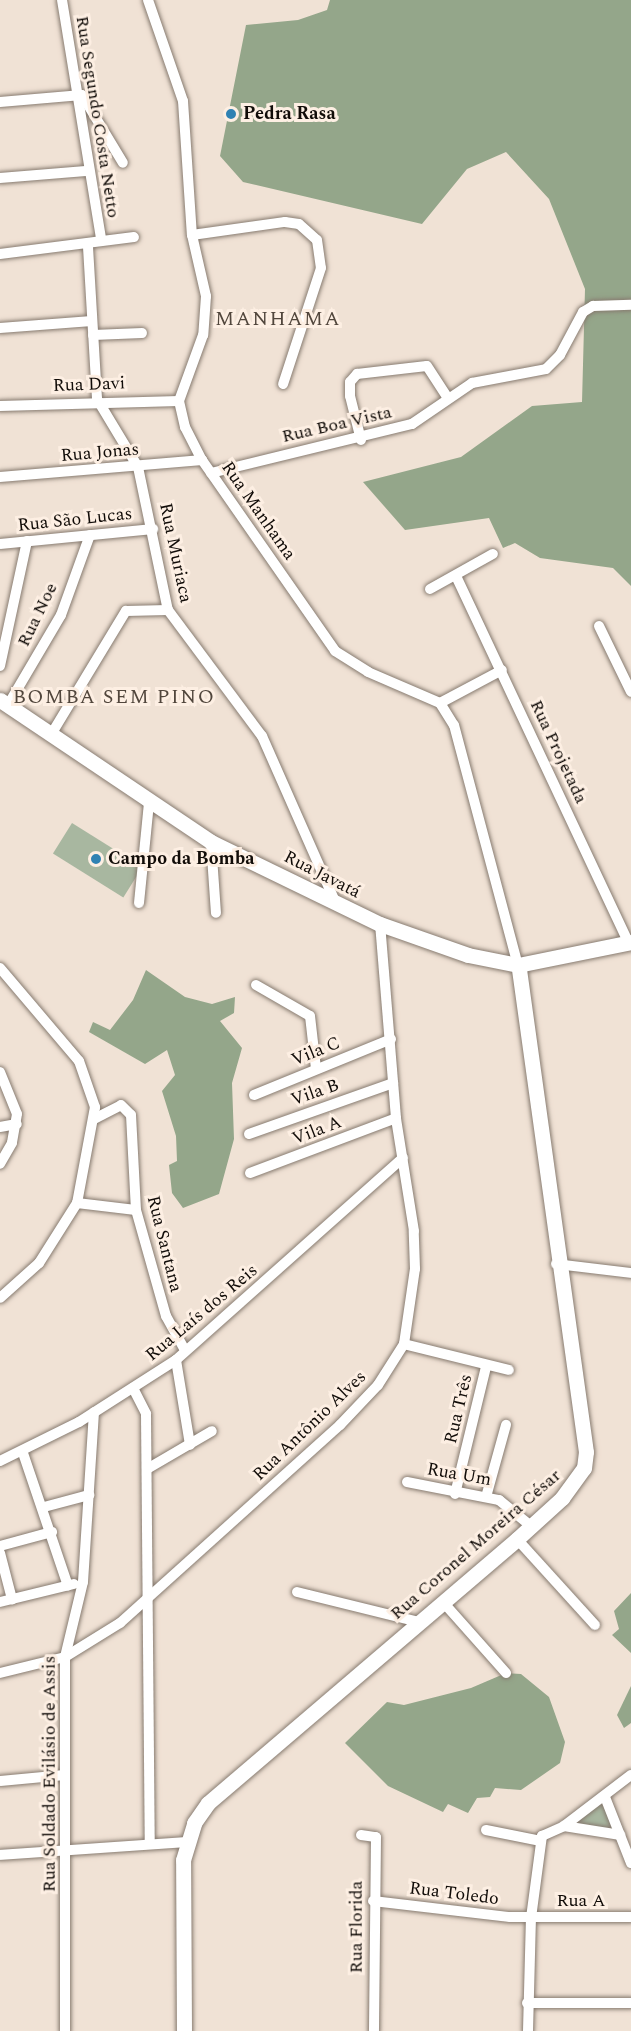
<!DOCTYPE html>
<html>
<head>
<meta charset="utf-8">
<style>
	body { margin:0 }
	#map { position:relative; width:631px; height:2031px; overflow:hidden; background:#f0e2d5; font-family:Spectral,serif }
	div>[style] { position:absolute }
	.green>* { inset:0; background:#a8b7a0; transform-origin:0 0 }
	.forest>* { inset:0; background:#94a68a }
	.roads { filter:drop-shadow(0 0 2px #877b70) drop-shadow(0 0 2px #877b70) }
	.street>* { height:10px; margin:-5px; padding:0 5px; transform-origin:5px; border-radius:5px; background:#fff }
	.secondary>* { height:15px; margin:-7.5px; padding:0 7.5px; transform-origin:7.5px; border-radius:7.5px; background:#fff }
	.dots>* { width:16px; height:16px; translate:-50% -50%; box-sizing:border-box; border:3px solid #fdefe3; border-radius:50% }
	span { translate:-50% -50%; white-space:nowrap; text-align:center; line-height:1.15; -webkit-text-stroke:6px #fdefe3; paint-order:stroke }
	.poi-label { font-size:18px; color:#110c08; font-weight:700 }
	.left { translate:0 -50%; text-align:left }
	.street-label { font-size:18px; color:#110c08 }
	.neighbourhood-label { font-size:20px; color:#51463c; letter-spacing:1.5px }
</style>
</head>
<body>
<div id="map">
	<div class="green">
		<i style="left:72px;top:823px;width:83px;height:36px;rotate:32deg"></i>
		<i style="clip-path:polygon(605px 1797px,620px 1835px,564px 1826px)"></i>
	</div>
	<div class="forest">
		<i style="clip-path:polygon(330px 0,631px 0,631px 586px,613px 568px,540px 558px,515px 543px,503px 548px,489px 518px,405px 530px,363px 482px,461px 457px,532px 406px,582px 402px,585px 289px,549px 199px,506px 152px,467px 169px,422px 224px,243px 182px,220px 156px,246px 25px,298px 20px,327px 10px)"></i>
		<i style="clip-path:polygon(146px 970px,185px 997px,212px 1004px,235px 997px,234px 1013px,220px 1021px,242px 1048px,232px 1083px,234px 1139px,219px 1194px,183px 1208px,172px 1193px,169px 1165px,177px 1161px,176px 1136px,162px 1091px,175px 1075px,167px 1050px,145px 1064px,89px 1032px,93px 1022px,110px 1030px,133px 1000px)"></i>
		<i style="clip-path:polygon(631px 1593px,631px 1653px,612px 1635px,619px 1629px,614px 1611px)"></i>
		<i style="clip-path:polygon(506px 1673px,521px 1674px,549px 1697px,565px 1742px,560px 1763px,521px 1790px,495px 1788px,490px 1797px,477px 1798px,468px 1813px,448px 1804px,443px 1812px,388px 1786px,345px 1743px,387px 1702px,404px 1705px,471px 1688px)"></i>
		<i style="clip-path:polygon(631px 1686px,631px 1723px,624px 1728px,617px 1715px)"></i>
	</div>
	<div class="roads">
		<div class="street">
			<i style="left:62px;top:0;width:242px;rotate:80.7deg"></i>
			<i style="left:148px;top:0;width:107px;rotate:70.9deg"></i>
			<i style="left:183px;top:101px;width:134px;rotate:86.2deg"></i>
			<i style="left:192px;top:235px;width:63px;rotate:77.1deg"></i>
			<i style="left:206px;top:296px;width:39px;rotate:94deg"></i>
			<i style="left:203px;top:335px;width:70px;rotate:110deg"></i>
			<i style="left:179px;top:401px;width:27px;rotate:77deg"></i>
			<i style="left:185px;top:427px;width:37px;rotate:63deg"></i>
			<i style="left:202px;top:460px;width:233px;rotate:55.1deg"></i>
			<i style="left:335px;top:651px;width:39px;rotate:32deg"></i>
			<i style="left:368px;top:672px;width:78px;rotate:23.3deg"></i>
			<i style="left:440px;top:703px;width:26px;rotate:58deg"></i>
			<i style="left:454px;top:725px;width:248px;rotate:75.1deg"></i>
			<i style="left:0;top:102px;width:82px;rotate:-4.9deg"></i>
			<i style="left:82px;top:95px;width:79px;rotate:58.9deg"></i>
			<i style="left:0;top:178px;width:86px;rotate:-4.7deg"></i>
			<i style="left:192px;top:235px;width:94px;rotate:-8deg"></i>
			<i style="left:285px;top:222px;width:14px;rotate:8deg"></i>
			<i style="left:299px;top:224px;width:24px;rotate:42deg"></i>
			<i style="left:317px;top:240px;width:28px;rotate:82deg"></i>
			<i style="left:321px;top:268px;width:122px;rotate:108.1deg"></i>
			<i style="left:88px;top:247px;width:152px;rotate:86.6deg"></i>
			<i style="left:97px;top:399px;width:79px;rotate:58.9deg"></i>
			<i style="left:138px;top:467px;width:146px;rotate:78.2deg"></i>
			<i style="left:168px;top:610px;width:157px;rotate:53.3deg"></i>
			<i style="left:262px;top:736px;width:184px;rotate:66.2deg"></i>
			<i style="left:0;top:254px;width:135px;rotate:-7.2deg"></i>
			<i style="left:0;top:328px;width:92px;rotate:-4.4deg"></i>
			<i style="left:93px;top:335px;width:49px;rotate:-2.3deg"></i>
			<i style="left:0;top:406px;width:179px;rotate:-1.6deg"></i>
			<i style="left:361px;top:440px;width:45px;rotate:-104deg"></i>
			<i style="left:350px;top:396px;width:14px;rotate:-90deg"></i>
			<i style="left:350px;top:382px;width:11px;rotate:-49deg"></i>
			<i style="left:357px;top:374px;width:70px;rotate:-6.5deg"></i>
			<i style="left:427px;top:366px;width:37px;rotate:57deg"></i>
			<i style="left:211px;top:473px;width:207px;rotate:-13.7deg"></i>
			<i style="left:412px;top:424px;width:73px;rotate:-34.3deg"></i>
			<i style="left:472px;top:383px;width:75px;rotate:-10.7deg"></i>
			<i style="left:546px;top:369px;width:20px;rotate:-45deg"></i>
			<i style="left:560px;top:355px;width:49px;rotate:-61.9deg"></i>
			<i style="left:583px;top:312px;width:12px;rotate:-31deg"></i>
			<i style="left:593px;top:306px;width:38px;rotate:-2deg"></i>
			<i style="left:0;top:477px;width:203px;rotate:-4.8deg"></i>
			<i style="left:0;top:544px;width:154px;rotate:-5.6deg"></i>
			<i style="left:456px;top:576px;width:406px;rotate:64.8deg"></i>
			<i style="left:430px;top:589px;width:72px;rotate:-29.1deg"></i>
			<i style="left:599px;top:626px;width:73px;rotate:64.1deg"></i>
			<i style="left:0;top:666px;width:128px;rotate:-77.8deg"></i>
			<i style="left:440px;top:703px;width:70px;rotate:-28deg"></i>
			<i style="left:8px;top:705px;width:104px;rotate:-59.5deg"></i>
			<i style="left:61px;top:615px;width:85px;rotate:-70.1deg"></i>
			<i style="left:52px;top:733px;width:143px;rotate:-58.8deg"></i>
			<i style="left:126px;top:611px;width:42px;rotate:-1.4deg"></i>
			<i style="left:211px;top:842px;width:71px;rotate:86deg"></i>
			<i style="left:139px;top:903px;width:101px;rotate:-84.3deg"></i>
			<i style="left:0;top:968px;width:122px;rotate:49.7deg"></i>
			<i style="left:79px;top:1061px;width:49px;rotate:70.8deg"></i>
			<i style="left:95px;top:1107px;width:98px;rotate:100.6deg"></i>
			<i style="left:77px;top:1203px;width:71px;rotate:122.3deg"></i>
			<i style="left:39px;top:1263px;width:52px;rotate:138.1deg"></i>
			<i style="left:256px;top:985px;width:62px;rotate:29.9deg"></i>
			<i style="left:310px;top:1016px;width:53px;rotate:83.5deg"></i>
			<i style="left:0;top:1072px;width:45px;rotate:68deg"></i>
			<i style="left:17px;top:1114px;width:29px;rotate:100deg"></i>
			<i style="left:12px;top:1143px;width:24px;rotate:120deg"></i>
			<i style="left:254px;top:1095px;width:148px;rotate:-22.2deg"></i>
			<i style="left:94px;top:1119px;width:30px;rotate:-27deg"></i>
			<i style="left:121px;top:1105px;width:14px;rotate:45deg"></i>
			<i style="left:131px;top:1115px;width:95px;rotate:87deg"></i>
			<i style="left:136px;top:1210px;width:110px;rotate:74.2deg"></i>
			<i style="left:166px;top:1316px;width:39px;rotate:61deg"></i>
			<i style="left:0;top:1127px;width:17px;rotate:-10deg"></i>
			<i style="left:249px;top:1134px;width:153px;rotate:-19.5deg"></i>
			<i style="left:250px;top:1173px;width:156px;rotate:-20.6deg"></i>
			<i style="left:77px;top:1203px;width:59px;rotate:6.8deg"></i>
			<i style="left:556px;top:1264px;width:76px;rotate:6.8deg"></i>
			<i style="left:404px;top:1344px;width:108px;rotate:13.9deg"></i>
			<i style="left:176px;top:1360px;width:86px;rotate:80.6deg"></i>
			<i style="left:133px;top:1388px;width:29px;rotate:63deg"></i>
			<i style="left:146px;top:1414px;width:429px;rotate:89.5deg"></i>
			<i style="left:23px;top:1453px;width:140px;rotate:71.3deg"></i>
			<i style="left:0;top:1461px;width:88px;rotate:-26.3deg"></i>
			<i style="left:79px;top:1422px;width:115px;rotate:-32.6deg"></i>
			<i style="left:176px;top:1360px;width:304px;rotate:-41.7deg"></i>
			<i style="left:147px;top:1469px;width:75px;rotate:-30.3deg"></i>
			<i style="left:407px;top:1482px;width:94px;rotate:11.1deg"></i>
			<i style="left:499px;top:1500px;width:41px;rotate:39.1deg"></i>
			<i style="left:455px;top:1494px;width:131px;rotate:-76.3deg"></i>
			<i style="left:486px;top:1497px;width:75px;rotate:-74.5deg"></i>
			<i style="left:44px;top:1507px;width:47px;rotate:-14.9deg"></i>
			<i style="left:517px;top:1539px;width:116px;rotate:47.8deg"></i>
			<i style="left:0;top:1546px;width:54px;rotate:-15.1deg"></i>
			<i style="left:0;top:1553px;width:48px;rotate:75.4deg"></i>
			<i style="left:297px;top:1592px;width:126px;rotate:13.8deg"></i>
			<i style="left:0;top:1602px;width:76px;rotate:-13.7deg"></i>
			<i style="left:443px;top:1602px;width:95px;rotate:48.4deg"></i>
			<i style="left:0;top:1673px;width:67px;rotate:-13.8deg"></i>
			<i style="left:65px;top:1657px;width:65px;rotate:-31.7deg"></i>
			<i style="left:120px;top:1623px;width:296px;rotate:-42deg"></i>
			<i style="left:340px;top:1425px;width:55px;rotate:-46.5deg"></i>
			<i style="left:378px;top:1385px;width:49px;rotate:-57.6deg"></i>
			<i style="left:404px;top:1344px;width:76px;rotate:-81.7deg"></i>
			<i style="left:415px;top:1269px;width:38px;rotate:-92deg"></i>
			<i style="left:414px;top:1231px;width:114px;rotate:-99.1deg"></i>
			<i style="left:396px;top:1118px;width:195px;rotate:-94.7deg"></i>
			<i style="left:0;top:1781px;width:65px;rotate:-5.3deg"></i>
			<i style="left:605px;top:1797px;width:71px;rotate:68.5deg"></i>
			<i style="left:564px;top:1826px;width:84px;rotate:-37.3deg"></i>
			<i style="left:486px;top:1830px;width:56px;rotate:11.3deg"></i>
			<i style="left:361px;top:1835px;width:15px;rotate:8deg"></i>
			<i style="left:376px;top:1837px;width:194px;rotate:90.6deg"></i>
			<i style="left:0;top:1855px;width:186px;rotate:-4deg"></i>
			<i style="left:373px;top:1901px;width:138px;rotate:6.7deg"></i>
			<i style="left:510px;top:1917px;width:121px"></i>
			<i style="left:527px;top:2003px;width:104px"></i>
			<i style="left:65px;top:2031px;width:374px;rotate:-90deg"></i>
			<i style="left:65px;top:1657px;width:77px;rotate:-76.5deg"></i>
			<i style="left:83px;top:1582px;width:170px;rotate:-86.3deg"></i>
			<i style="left:528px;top:2031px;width:113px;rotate:-88.5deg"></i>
			<i style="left:531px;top:1918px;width:83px;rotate:-82.4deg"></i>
			<i style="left:542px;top:1836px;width:24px;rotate:-24deg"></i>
			<i style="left:564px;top:1826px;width:57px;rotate:9.1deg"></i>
		</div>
		<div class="secondary">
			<i style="left:0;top:700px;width:254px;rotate:33.9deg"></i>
			<i style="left:211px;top:842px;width:188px;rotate:25.9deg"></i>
			<i style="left:380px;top:924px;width:93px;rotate:19.4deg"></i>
			<i style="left:468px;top:955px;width:51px;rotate:11.3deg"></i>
			<i style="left:518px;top:965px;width:115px;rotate:-11.5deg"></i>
			<i style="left:184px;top:2031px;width:171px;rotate:-90.3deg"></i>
			<i style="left:183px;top:1860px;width:39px;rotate:-73deg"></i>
			<i style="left:194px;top:1823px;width:24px;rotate:-55deg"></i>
			<i style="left:208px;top:1803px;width:406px;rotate:-40.5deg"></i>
			<i style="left:517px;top:1539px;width:61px;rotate:-42.3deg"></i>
			<i style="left:562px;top:1498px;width:37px;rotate:-54deg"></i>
			<i style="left:584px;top:1468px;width:16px;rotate:-83deg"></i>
			<i style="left:586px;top:1452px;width:492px;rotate:-97.9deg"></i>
		</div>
	</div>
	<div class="dots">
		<i style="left:231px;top:114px;background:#3082b3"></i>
		<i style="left:96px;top:859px;background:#3082b3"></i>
	</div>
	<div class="poi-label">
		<span class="left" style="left:243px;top:114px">Pedra Rasa</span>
		<span class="left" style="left:108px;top:859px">Campo da Bomba</span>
	</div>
	<div class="street-label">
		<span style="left:97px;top:117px;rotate:81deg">Rua Segundo Costa Netto</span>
		<span style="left:89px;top:385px;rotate:-2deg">Rua Davi</span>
		<span style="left:337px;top:425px;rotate:-13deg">Rua Boa Vista</span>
		<span style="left:100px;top:453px;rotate:-5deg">Rua Jonas</span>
		<span style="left:258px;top:511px;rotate:55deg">Rua Manhama</span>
		<span style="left:75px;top:520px;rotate:-6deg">Rua São Lucas</span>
		<span style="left:175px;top:553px;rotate:78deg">Rua Muriaca</span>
		<span style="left:38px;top:615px;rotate:-64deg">Rua Noe</span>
		<span style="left:558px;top:752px;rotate:65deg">Rua Projetada</span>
		<span style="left:322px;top:875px;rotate:27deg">Rua Javatá</span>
		<span style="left:316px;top:1052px;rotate:-22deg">Vila C</span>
		<span style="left:315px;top:1093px;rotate:-19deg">Vila B</span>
		<span style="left:317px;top:1131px;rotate:-21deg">Vila A</span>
		<span style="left:164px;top:1244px;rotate:76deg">Rua Santana</span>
		<span style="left:202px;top:1313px;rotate:-40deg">Rua Laís dos Reis</span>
		<span style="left:459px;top:1409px;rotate:-77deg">Rua Três</span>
		<span style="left:310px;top:1426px;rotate:-44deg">Rua Antônio Alves</span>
		<span style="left:459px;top:1475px;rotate:10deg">Rua Um</span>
		<span style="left:476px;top:1545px;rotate:-41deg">Rua Coronel Moreira César</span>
		<span style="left:50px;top:1774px;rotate:-90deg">Rua Soldado Evilásio de Assis</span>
		<span style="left:454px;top:1894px;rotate:7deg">Rua Toledo</span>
		<span style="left:581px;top:1901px">Rua A</span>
		<span style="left:357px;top:1927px;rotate:-90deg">Rua Florida</span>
	</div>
	<div class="neighbourhood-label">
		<span style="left:278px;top:319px">MANHAMA</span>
		<span style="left:114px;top:697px">BOMBA SEM PINO</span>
	</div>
</div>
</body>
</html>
